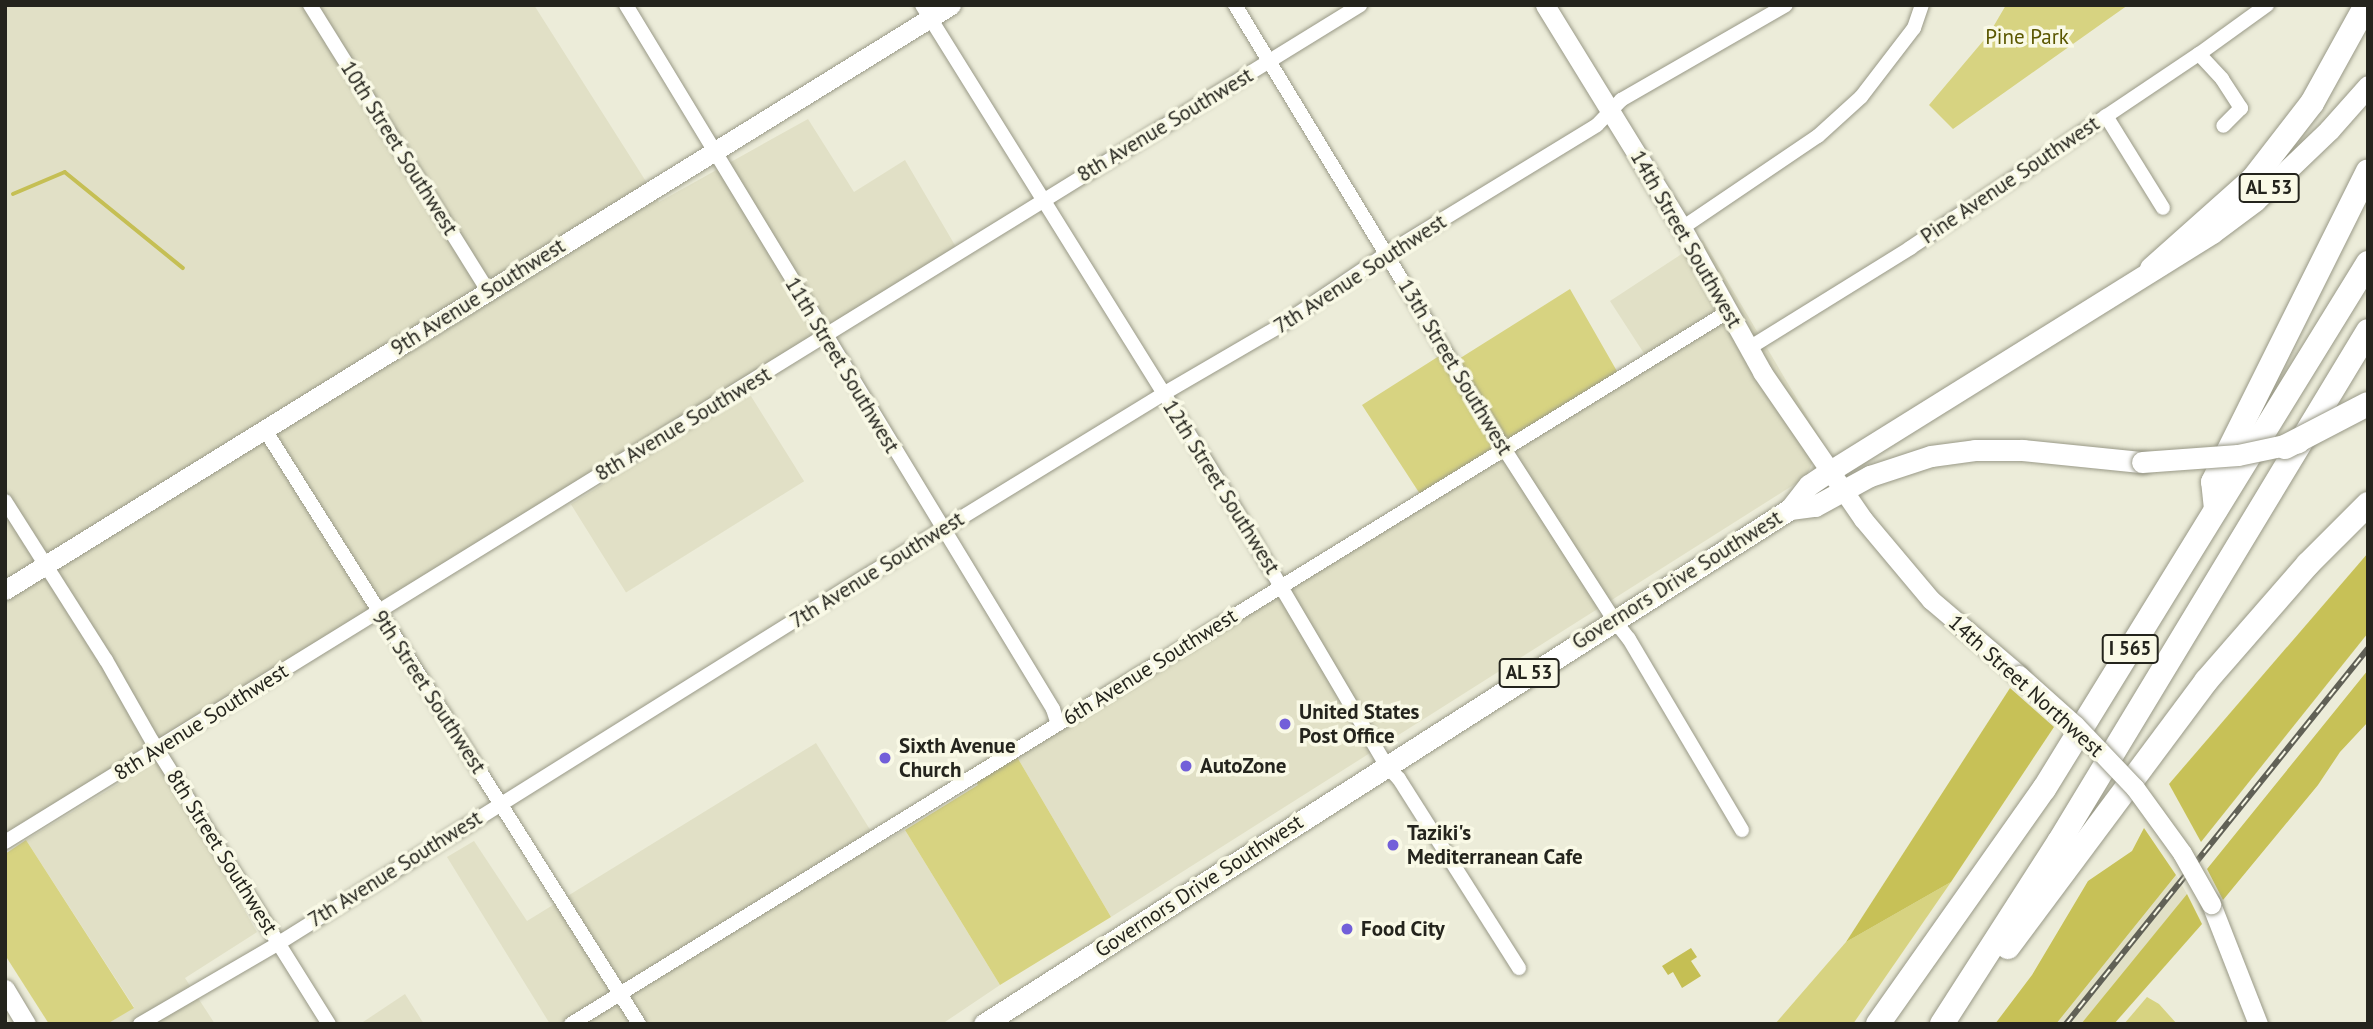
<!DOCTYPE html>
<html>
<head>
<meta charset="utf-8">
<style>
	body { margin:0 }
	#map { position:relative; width:2373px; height:1029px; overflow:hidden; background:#ececd9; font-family:"PT Sans",sans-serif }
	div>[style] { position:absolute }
	.built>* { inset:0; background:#e1e0c6; transform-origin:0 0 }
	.green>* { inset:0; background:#d7d381 }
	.forest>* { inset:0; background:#c7c157 }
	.water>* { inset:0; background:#c5bf54 }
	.stream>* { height:3.5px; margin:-1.75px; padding:0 1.75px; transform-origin:1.75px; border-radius:1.75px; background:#c5bf54 }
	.roads { filter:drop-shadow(0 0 2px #999987) drop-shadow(0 0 2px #999987) }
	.street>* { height:14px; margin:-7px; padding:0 7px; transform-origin:7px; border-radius:7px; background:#fff }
	.secondary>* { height:19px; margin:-9.5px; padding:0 9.5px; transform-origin:9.5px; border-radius:9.5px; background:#fff }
	.primary>* { height:21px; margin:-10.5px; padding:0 10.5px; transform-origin:10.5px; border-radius:10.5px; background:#fff }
	.highway>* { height:24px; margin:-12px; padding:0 12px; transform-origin:12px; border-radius:12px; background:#fff }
	.rail>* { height:6px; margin-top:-3px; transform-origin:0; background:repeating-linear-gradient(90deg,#f9f9e6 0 10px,#616156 0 20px); box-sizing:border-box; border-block:2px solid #616156 }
	.bridges { filter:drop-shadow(0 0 2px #999987) drop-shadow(0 0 2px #999987) }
	.secondary-bridge>* { height:19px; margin:-9.5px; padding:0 9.5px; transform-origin:9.5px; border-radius:9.5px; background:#fff }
	.primary-bridge>* { height:21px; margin:-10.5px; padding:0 10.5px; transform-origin:10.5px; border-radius:10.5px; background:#fff }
	.highway-bridge>* { height:24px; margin:-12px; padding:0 12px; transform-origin:12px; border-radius:12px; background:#fff }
	.dots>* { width:19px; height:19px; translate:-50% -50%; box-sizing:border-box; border:4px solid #f9f9e6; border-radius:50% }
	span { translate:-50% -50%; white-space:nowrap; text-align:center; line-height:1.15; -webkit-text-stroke:7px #f9f9e6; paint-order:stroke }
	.shield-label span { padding:2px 5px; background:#f9f9e6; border:2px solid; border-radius:5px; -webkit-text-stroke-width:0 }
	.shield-label { font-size:19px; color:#24241d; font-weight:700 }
	.park-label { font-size:21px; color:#5b5700 }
	.street-label { font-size:21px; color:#24241d }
	.poi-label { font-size:21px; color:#24241d; font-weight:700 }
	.left { translate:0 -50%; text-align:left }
	.frame { position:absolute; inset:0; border:7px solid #24241d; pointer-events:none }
</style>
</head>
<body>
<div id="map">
	<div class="built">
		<i style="clip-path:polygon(5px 5px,534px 5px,659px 202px,808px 119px,854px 192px,905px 160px,956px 247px,566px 491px,5px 833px)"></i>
		<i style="clip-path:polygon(1703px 240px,1822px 441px,1806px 477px,1111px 917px,1010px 745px,1645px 355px,1610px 301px)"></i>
		<i style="left:749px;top:393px;width:104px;height:210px;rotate:58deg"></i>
		<i style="clip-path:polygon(816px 743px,879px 844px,905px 830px,1000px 985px,942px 1024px,550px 1024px,447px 857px,474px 841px,527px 921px)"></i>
		<i style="clip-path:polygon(158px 760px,257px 932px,185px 978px,215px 1024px,107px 1024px,134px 1007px,26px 840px)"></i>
		<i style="clip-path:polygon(2176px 875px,2187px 894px,2081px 1024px,2056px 1024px)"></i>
		<i style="clip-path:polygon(405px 994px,424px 1024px,360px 1024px)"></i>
	</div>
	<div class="green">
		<i style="clip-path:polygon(2006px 5px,2128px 5px,1953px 129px,1929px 105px,1989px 34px)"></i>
		<i style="clip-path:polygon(1570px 289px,1618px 373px,1420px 494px,1362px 405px,1447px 351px,1454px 362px)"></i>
		<i style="clip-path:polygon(1010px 745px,1111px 917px,1000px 985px,905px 830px,978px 785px,968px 771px)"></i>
		<i style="clip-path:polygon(26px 840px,134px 1008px,107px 1024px,49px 1024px,5px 955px,5px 854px)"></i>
		<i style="clip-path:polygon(1951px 882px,1853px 1024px,1775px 1024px,1846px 942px)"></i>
		<i style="clip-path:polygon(2147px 997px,2159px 1004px,2177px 1024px,2124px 1024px)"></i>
	</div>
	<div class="forest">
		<i style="clip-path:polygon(2368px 553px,2368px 633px,2201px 842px,2169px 784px)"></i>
		<i style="clip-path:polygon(2368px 670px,2368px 722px,2340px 752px,2318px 785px,2223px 900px,2207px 869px)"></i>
		<i style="clip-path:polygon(2010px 688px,2054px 727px,1951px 882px,1846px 942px)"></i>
		<i style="clip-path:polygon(2144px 828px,2176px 875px,2056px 1024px,1995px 1024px,2032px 975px,2088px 881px,2132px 851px)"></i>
		<i style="clip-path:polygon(2187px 894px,2202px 924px,2114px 1024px,2081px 1024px)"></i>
	</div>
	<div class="water">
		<i style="clip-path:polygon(1691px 948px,1697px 957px,1691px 961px,1701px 976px,1682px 988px,1673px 972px,1668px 975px,1662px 966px)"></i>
	</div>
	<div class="stream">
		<i style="left:13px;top:194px;width:56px;rotate:-22.9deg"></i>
		<i style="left:65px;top:172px;width:152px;rotate:39.1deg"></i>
	</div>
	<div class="roads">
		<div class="street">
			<i style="left:310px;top:5px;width:337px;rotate:58.1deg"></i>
			<i style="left:626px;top:5px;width:823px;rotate:58.76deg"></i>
			<i style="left:1053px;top:709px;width:16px;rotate:72deg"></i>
			<i style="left:922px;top:5px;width:577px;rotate:58.1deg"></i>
			<i style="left:1227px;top:495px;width:313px;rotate:59.5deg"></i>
			<i style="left:1386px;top:765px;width:19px;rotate:47deg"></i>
			<i style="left:1399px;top:779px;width:224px;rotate:57.6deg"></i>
			<i style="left:1235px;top:5px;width:521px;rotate:58.75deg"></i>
			<i style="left:1505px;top:450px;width:202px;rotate:57.3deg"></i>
			<i style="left:1614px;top:620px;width:24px;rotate:52deg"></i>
			<i style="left:1629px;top:639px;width:222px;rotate:59.4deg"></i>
			<i style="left:2199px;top:54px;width:34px;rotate:47deg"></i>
			<i style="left:2222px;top:79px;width:35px;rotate:57deg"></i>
			<i style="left:2241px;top:108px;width:25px;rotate:135deg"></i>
			<i style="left:2106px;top:116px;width:108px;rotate:58.2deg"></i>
			<i style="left:1682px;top:228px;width:164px;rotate:-34.1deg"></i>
			<i style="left:1818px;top:136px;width:58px;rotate:-42.2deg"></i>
			<i style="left:1861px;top:97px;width:87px;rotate:-52.5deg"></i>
			<i style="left:1914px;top:28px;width:24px;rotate:-71deg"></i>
			<i style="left:1749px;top:348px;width:190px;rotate:-31.8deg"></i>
			<i style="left:1910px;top:248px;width:348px;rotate:-33.9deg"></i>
			<i style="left:2199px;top:54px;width:84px;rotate:-35.8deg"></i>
			<i style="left:265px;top:430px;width:702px;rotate:57.8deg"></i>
			<i style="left:5px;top:501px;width:188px;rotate:57.6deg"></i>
			<i style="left:106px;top:660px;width:93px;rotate:60.4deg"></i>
			<i style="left:152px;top:741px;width:334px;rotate:58deg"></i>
			<i style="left:5px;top:842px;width:1593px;rotate:-31.7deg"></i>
			<i style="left:140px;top:1024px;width:161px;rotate:-30.2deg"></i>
			<i style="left:279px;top:943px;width:668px;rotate:-32.02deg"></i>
			<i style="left:845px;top:589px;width:373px;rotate:-31.5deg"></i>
			<i style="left:1163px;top:394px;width:133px;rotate:-30.2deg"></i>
			<i style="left:1278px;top:327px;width:130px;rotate:-34.1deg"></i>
			<i style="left:1386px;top:254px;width:247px;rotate:-31.4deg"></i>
			<i style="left:1597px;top:125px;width:35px;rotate:-46deg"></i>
			<i style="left:1621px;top:100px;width:190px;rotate:-29.9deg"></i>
			<i style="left:571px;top:1024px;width:1360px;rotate:-31.62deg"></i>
		</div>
		<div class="secondary">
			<i style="left:1545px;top:5px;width:262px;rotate:58.4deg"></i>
			<i style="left:1682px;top:228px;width:165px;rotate:60.9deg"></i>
			<i style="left:1762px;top:372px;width:178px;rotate:55.5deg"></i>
			<i style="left:1863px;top:519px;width:106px;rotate:50deg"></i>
			<i style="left:1931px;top:600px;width:116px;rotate:40.4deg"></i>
			<i style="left:5px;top:590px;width:1112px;rotate:-31.73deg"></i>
			<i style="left:2211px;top:904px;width:129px;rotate:68.6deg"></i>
			<i style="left:5px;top:989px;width:41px;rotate:59deg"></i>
		</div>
		<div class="primary">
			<i style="left:1790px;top:509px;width:25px;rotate:-7deg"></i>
			<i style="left:1815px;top:506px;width:63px;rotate:-28.6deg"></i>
			<i style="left:1870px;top:476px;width:64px;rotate:-18.2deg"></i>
			<i style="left:1931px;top:456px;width:44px;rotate:-7.8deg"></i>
			<i style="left:1975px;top:450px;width:48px"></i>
			<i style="left:2023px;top:450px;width:120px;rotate:5.8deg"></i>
			<i style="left:984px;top:1024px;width:956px;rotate:-32.58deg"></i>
			<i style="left:1790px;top:509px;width:31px;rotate:-52deg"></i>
			<i style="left:1809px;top:485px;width:25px;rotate:-34deg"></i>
			<i style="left:1830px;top:471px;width:450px;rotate:-31.9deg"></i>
			<i style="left:2212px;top:233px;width:54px;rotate:-36.7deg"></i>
			<i style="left:2255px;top:201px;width:103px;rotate:-43.8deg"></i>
			<i style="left:2329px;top:130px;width:59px;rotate:-48.4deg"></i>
		</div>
		<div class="highway">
			<i style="left:2152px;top:269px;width:135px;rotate:-41.7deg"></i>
			<i style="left:2253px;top:179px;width:96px;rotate:-52.2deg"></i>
			<i style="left:2312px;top:103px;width:112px;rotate:-61.1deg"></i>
			<i style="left:2216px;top:509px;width:27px;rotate:-96deg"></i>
			<i style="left:2213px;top:482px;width:347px;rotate:-63.5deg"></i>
			<i style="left:2008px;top:947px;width:332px;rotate:-53.3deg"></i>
			<i style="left:2206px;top:681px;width:155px;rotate:-48.9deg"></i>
			<i style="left:2308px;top:564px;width:85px;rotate:-45deg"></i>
			<i style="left:1878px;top:1024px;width:288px;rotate:-54.8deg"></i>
			<i style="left:2044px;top:789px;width:618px;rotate:-58.37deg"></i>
			<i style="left:1942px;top:1024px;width:216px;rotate:-57.3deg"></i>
			<i style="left:2059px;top:842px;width:597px;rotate:-58.84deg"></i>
		</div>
	</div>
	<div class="rail">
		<i style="left:2066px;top:1024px;width:482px;rotate:-51.2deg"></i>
	</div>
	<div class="bridges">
		<div class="secondary-bridge">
			<i style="left:2019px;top:675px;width:75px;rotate:41.8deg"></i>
			<i style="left:2075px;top:725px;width:87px;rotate:46.4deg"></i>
			<i style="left:2135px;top:788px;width:80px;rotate:54.1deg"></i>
			<i style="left:2182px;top:853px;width:59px;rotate:60.4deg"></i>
		</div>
		<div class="primary-bridge">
			<i style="left:2142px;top:462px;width:96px;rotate:-4.2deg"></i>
			<i style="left:2238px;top:455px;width:62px;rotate:-12deg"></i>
		</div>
		<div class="highway-bridge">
			<i style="left:2285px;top:447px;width:93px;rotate:-27.4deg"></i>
		</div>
	</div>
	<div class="dots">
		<i style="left:1285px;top:724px;background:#725fd9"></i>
		<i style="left:885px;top:758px;background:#725fd9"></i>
		<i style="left:1186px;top:766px;background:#725fd9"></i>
		<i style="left:1393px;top:845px;background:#725fd9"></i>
		<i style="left:1347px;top:929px;background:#725fd9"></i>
	</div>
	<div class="shield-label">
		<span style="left:2269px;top:188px">AL 53</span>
		<span style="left:2130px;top:649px">I 565</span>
		<span style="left:1529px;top:673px">AL 53</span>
	</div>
	<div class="park-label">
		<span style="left:2027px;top:37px">Pine Park</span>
	</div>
	<div class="street-label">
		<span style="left:1165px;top:125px;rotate:-31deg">8th Avenue Southwest</span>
		<span style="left:399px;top:148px;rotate:58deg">10th Street Southwest</span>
		<span style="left:2010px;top:180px;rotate:-34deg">Pine Avenue Southwest</span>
		<span style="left:1686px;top:239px;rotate:60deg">14th Street Southwest</span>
		<span style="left:1360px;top:274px;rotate:-33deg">7th Avenue Southwest</span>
		<span style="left:478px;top:297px;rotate:-32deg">9th Avenue Southwest</span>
		<span style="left:842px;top:365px;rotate:59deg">11th Street Southwest</span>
		<span style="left:1455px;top:367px;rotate:59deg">13th Street Southwest</span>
		<span style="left:683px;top:424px;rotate:-31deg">8th Avenue Southwest</span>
		<span style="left:1221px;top:487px;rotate:58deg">12th Street Southwest</span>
		<span style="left:877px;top:570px;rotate:-32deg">7th Avenue Southwest</span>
		<span style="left:1677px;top:580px;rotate:-32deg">Governors Drive Southwest</span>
		<span style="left:1150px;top:667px;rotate:-32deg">6th Avenue Southwest</span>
		<span style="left:2026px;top:686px;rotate:42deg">14th Street Northwest</span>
		<span style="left:429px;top:692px;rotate:57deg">9th Street Southwest</span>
		<span style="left:201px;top:722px;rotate:-32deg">8th Avenue Southwest</span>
		<span style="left:222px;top:852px;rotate:58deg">8th Street Southwest</span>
		<span style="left:395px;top:869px;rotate:-32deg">7th Avenue Southwest</span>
		<span style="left:1199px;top:886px;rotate:-33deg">Governors Drive Southwest</span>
	</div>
	<div class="poi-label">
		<span class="left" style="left:1299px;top:724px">United States<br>Post Office</span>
		<span class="left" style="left:899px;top:758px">Sixth Avenue<br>Church</span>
		<span class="left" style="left:1200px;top:766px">AutoZone</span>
		<span class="left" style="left:1407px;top:845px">Taziki's<br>Mediterranean Cafe</span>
		<span class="left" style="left:1361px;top:929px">Food City</span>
	</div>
	<div class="frame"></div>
</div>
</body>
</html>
